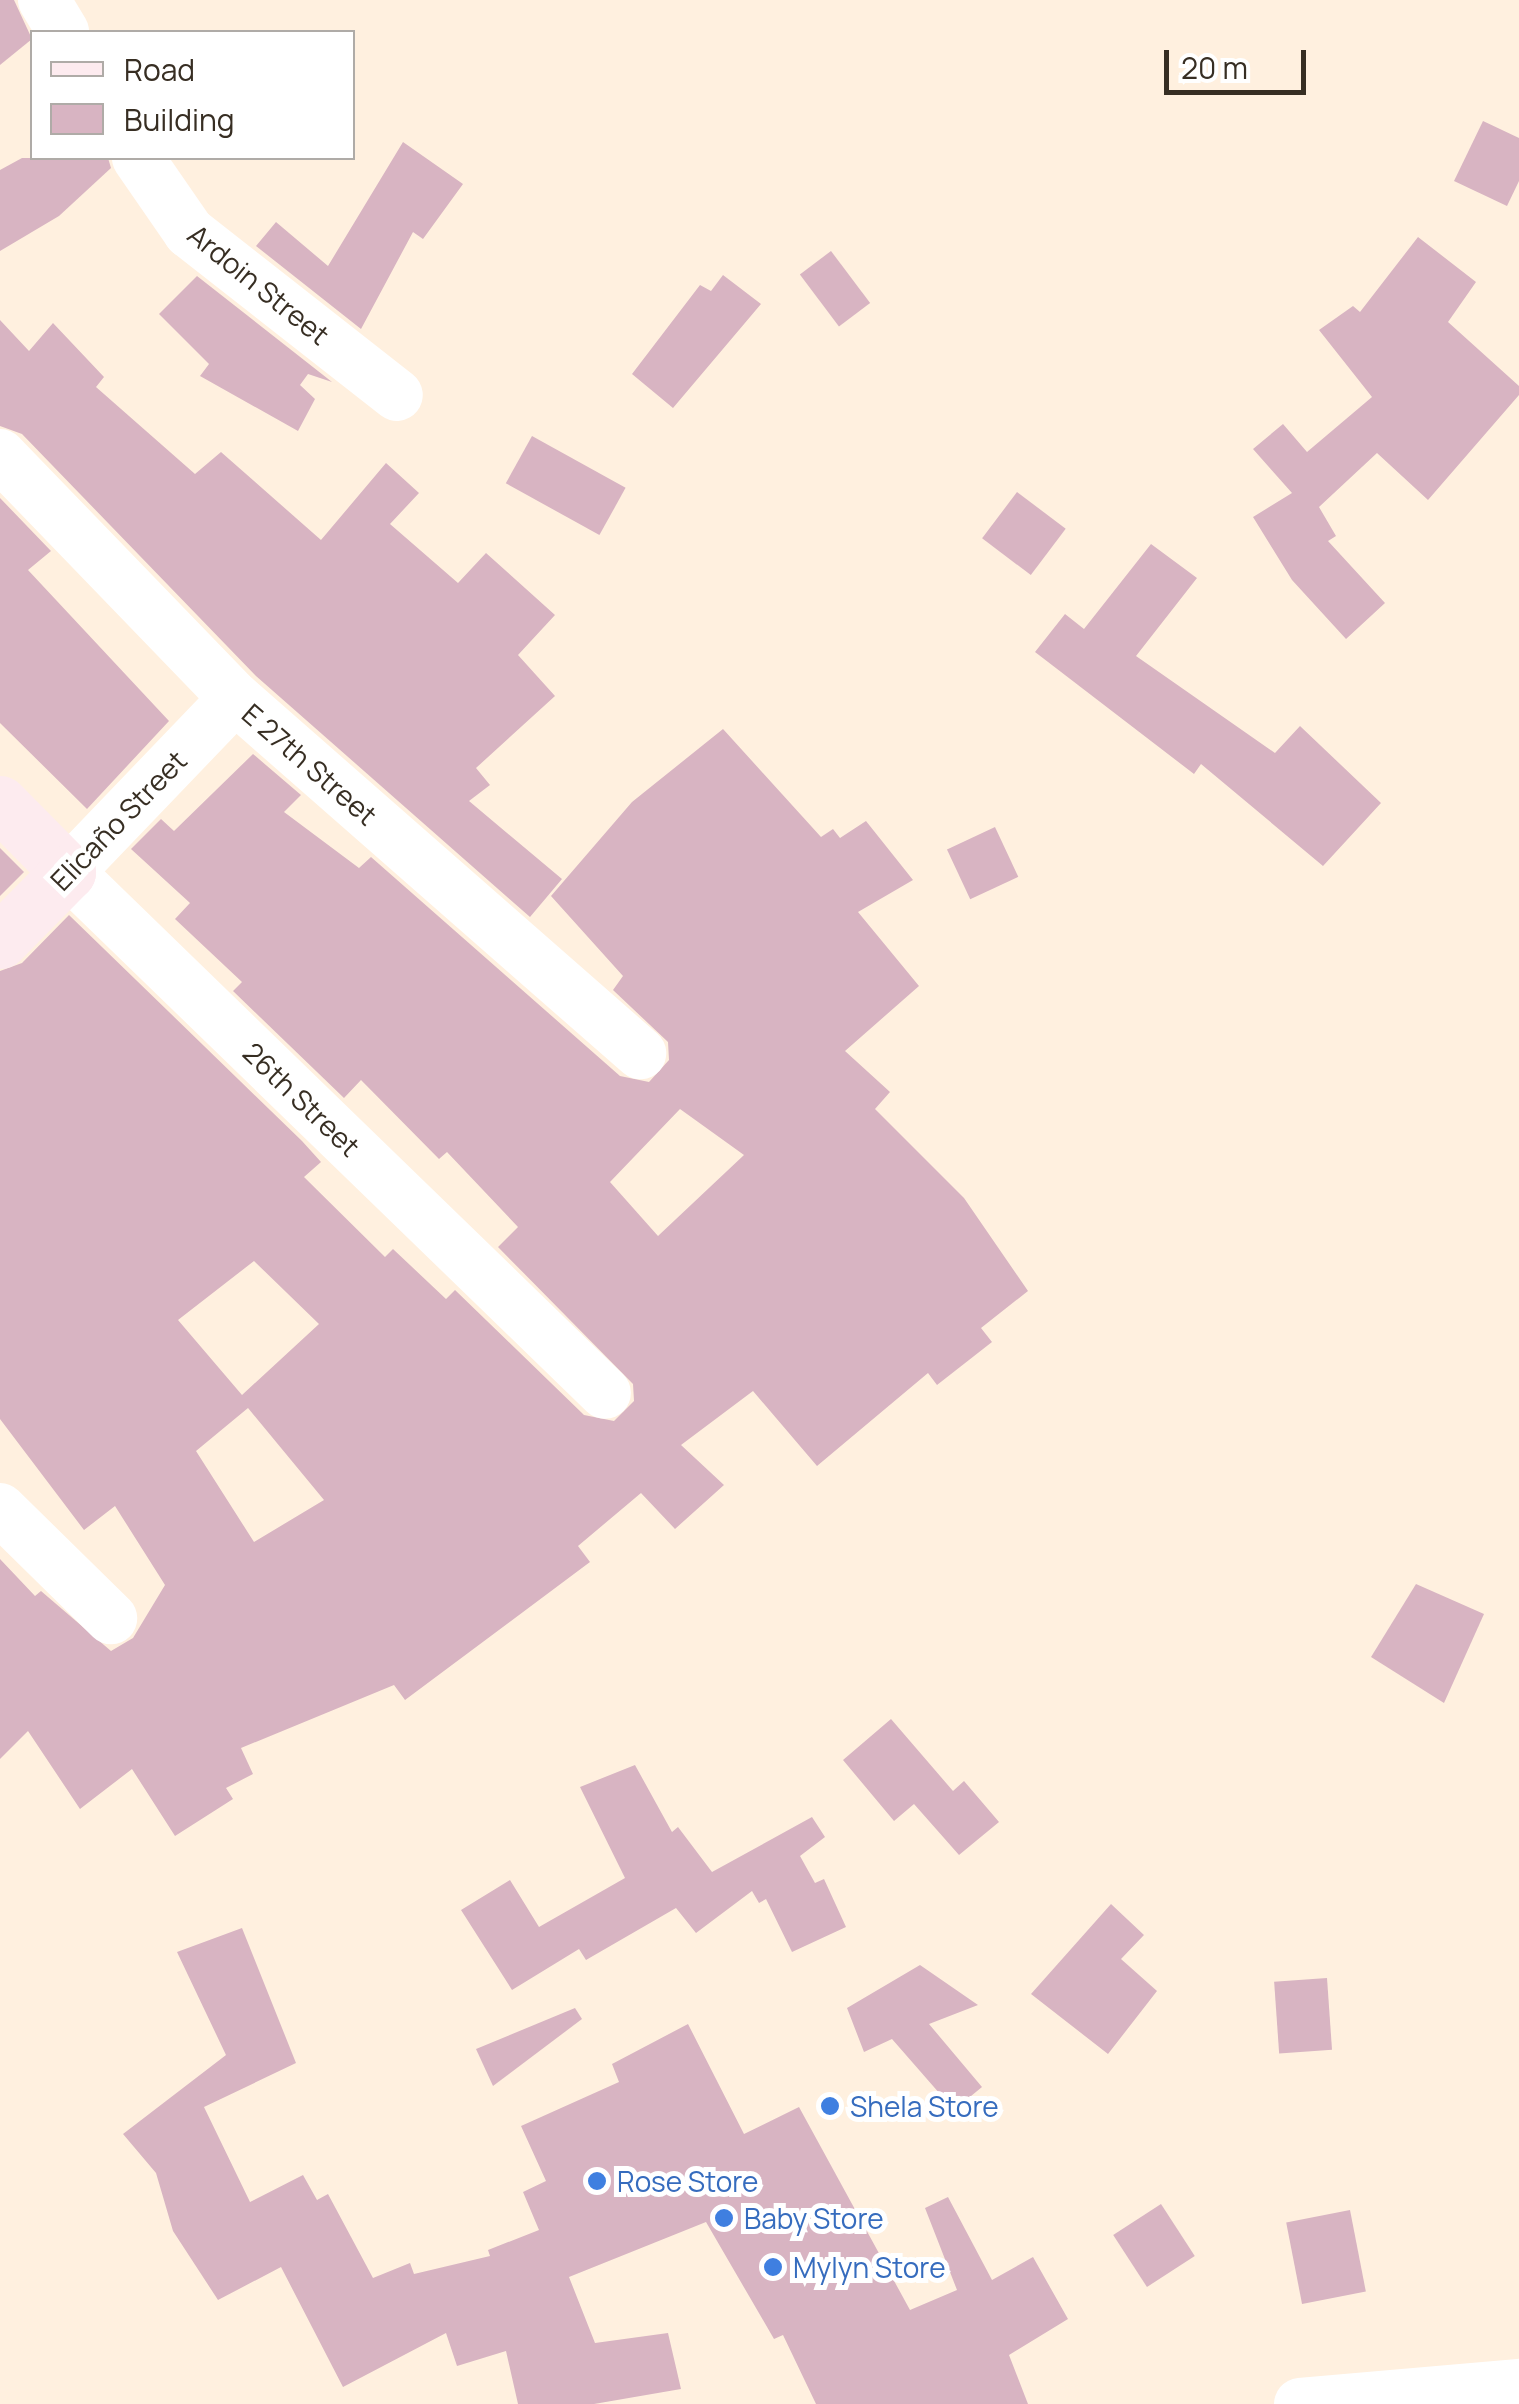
<!DOCTYPE html>
<html>
<head>
<meta charset="utf-8">
<style>
	body { margin:0 }
	#map { position:relative; width:1519px; height:2404px; overflow:hidden; background:#fff0df; font-family:Manrope,sans-serif }
	div>[style] { position:absolute }
	.building>* { inset:0; background:#d8b4c2; transform-origin:0 0 }
	.street>* { height:52px; margin:-26px; padding:0 26px; transform-origin:26px; border-radius:26px; background:#fff }
	.secondary>* { height:55px; margin:-27.5px; padding:0 27.5px; transform-origin:27.5px; border-radius:27.5px; background:#fdebef }
	.dots>* { width:28px; height:28px; translate:-50% -50%; box-sizing:border-box; border:5px solid #fff; border-radius:50% }
	span { translate:-50% -50%; white-space:nowrap; text-align:center; line-height:1.15; -webkit-text-stroke:10px #fff; paint-order:stroke }
	.street-label { font-size:28px; color:#372e23 }
	.shop-label { font-size:28px; color:#366cbe }
	.left { translate:0 -50%; text-align:left }
	.legend { position:absolute; left:30px; top:30px; width:325px; height:130px; box-sizing:border-box; background:#fff; border:2px solid #afaba7; margin:0; padding:12px 18px; list-style:none; font-size:30px; color:#372e23 }
	.legend li { display:flex; align-items:center; gap:20px; height:50px }
	.legend b { width:50px; border:2px solid #afaba7 }
	.scale { position:absolute; left:1164px; top:50px; width:142px; height:45px; box-sizing:border-box; border:5px solid #372e23; border-top:0; padding-left:12px; font-size:30px; line-height:35px; white-space:nowrap; color:#372e23; -webkit-text-stroke:8px #fff; paint-order:stroke }
</style>
</head>
<body>
<div id="map">
	<div class="building">
		<i style="clip-path:polygon(0 0,14px 0,32px 39px,0 65px)"></i>
		<i style="clip-path:polygon(1483px 121px,1519px 138px,1519px 181px,1507px 206px,1454px 181px)"></i>
		<i style="clip-path:polygon(403px 142px,463px 184px,423px 239px,413px 232px,361px 329px,256px 246px,276px 222px,328px 266px)"></i>
		<i style="clip-path:polygon(22px 158px,108px 158px,111px 168px,59px 216px,0 251px,0 170px)"></i>
		<i style="clip-path:polygon(1418px 237px,1476px 282px,1448px 322px,1519px 386px,1519px 395px,1428px 500px,1377px 453px,1319px 507px,1336px 536px,1328px 541px,1385px 603px,1346px 639px,1292px 580px,1253px 517px,1292px 493px,1253px 449px,1283px 424px,1307px 452px,1372px 397px,1319px 330px,1353px 306px,1360px 312px)"></i>
		<i style="left:831px;top:251px;width:65px;height:39px;rotate:53deg"></i>
		<i style="clip-path:polygon(723px 275px,761px 304px,673px 408px,632px 374px,700px 285px,711px 291px)"></i>
		<i style="clip-path:polygon(197px 276px,332px 382px,308px 374px,300px 385px,315px 399px,298px 431px,200px 376px,209px 364px,159px 314px)"></i>
		<i style="clip-path:polygon(0 320px,29px 351px,53px 323px,104px 377px,96px 387px,195px 474px,221px 452px,321px 540px,386px 463px,419px 493px,390px 524px,458px 583px,486px 553px,555px 615px,518px 655px,555px 696px,476px 768px,490px 785px,469px 801px,562px 879px,530px 917px,256px 676px,22px 434px,0 426px)"></i>
		<i style="left:532px;top:436px;width:107px;height:54px;rotate:29deg"></i>
		<i style="left:1017px;top:492px;width:61px;height:58px;rotate:37deg"></i>
		<i style="clip-path:polygon(0 498px,51px 551px,28px 570px,169px 721px,87px 809px,0 723px)"></i>
		<i style="clip-path:polygon(1151px 544px,1197px 578px,1136px 656px,1275px 753px,1300px 726px,1381px 803px,1323px 866px,1201px 764px,1194px 774px,1035px 652px,1065px 614px,1084px 629px)"></i>
		<i style="clip-path:polygon(evenodd,723px 729px,821px 837px,833px 829px,840px 838px,866px 821px,913px 880px,858px 912px,919px 986px,845px 1051px,890px 1092px,875px 1109px,964px 1198px,1028px 1291px,981px 1328px,992px 1342px,937px 1385px,928px 1373px,817px 1466px,753px 1391px,681px 1445px,724px 1485px,675px 1529px,641px 1493px,578px 1546px,590px 1562px,405px 1700px,394px 1685px,241px 1748px,253px 1774px,226px 1788px,233px 1799px,175px 1836px,132px 1769px,80px 1809px,28px 1731px,0 1759px,0 1559px,35px 1596px,41px 1591px,111px 1651px,133px 1638px,165px 1585px,115px 1506px,84px 1530px,0 1419px,0 971px,22px 963px,69px 915px,302px 1141px,321px 1162px,304px 1177px,385px 1257px,393px 1249px,446px 1299px,455px 1290px,584px 1415px,614px 1421px,634px 1401px,633px 1384px,498px 1247px,518px 1227px,447px 1152px,439px 1159px,361px 1080px,344px 1098px,233px 991px,242px 982px,175px 919px,190px 903px,131px 849px,161px 819px,174px 831px,253px 754px,301px 795px,284px 812px,359px 868px,371px 857px,620px 1076px,649px 1082px,669px 1060px,668px 1042px,613px 990px,623px 976px,551px 896px,632px 802px,723px 729px,680px 1109px,744px 1155px,658px 1236px,610px 1182px,680px 1109px,723px 729px,254px 1261px,319px 1324px,242px 1395px,178px 1320px,254px 1261px,723px 729px,248px 1408px,324px 1500px,254px 1542px,196px 1451px,248px 1408px)"></i>
		<i style="left:995px;top:827px;width:55px;height:53px;rotate:65deg"></i>
		<i style="clip-path:polygon(0 848px,24px 872px,0 896px)"></i>
		<i style="clip-path:polygon(1416px 1584px,1484px 1614px,1444px 1703px,1371px 1657px)"></i>
		<i style="clip-path:polygon(891px 1719px,953px 1791px,964px 1781px,999px 1822px,959px 1855px,914px 1804px,894px 1821px,843px 1760px)"></i>
		<i style="clip-path:polygon(635px 1765px,672px 1832px,678px 1827px,712px 1872px,812px 1817px,825px 1837px,800px 1856px,815px 1883px,824px 1879px,846px 1927px,792px 1952px,766px 1899px,759px 1903px,752px 1891px,696px 1933px,676px 1908px,586px 1960px,579px 1949px,512px 1990px,461px 1910px,510px 1880px,539px 1927px,625px 1878px,580px 1787px)"></i>
		<i style="clip-path:polygon(1111px 1904px,1144px 1935px,1121px 1959px,1157px 1991px,1108px 2054px,1031px 1994px)"></i>
		<i style="clip-path:polygon(242px 1928px,296px 2063px,204px 2107px,250px 2202px,303px 2175px,317px 2200px,328px 2194px,373px 2278px,410px 2263px,414px 2274px,490px 2256px,488px 2250px,539px 2230px,523px 2192px,546px 2181px,521px 2126px,619px 2082px,612px 2064px,688px 2024px,744px 2134px,799px 2107px,910px 2310px,957px 2290px,925px 2208px,948px 2197px,992px 2280px,1033px 2257px,1068px 2319px,1009px 2355px,1028px 2404px,816px 2404px,783px 2335px,774px 2339px,706px 2222px,569px 2277px,595px 2343px,668px 2333px,681px 2389px,594px 2404px,518px 2404px,506px 2351px,457px 2366px,446px 2333px,343px 2387px,281px 2267px,218px 2300px,173px 2231px,156px 2173px,123px 2134px,226px 2055px,177px 1952px)"></i>
		<i style="clip-path:polygon(920px 1965px,978px 2005px,929px 2024px,982px 2087px,954px 2110px,892px 2039px,864px 2052px,847px 2008px)"></i>
		<i style="left:1327px;top:1978px;width:72px;height:53px;rotate:86deg"></i>
		<i style="clip-path:polygon(575px 2008px,582px 2019px,493px 2086px,476px 2049px)"></i>
		<i style="left:1161px;top:2204px;width:62px;height:57px;rotate:57deg"></i>
		<i style="left:1350px;top:2210px;width:83px;height:65px;rotate:79deg"></i>
	</div>
	<div class="street">
		<i style="left:44px;top:0;width:37px;rotate:59deg"></i>
		<i style="left:138px;top:158px;width:90px;rotate:55.4deg"></i>
		<i style="left:189px;top:232px;width:264px;rotate:38.1deg"></i>
		<i style="left:0;top:455px;width:338px;rotate:46deg"></i>
		<i style="left:235px;top:698px;width:539px;rotate:41.24deg"></i>
		<i style="left:235px;top:698px;width:241px;rotate:133.8deg"></i>
		<i style="left:68px;top:872px;width:748px;rotate:44.13deg"></i>
		<i style="left:0;top:1509px;width:156px;rotate:44.5deg"></i>
		<i style="left:1300px;top:2404px;width:220px;rotate:-5deg"></i>
	</div>
	<div class="secondary">
		<i style="left:0;top:803px;width:97px;rotate:45.4deg"></i>
		<i style="left:68px;top:872px;width:97px;rotate:134.6deg"></i>
	</div>
	<div class="dots">
		<i style="left:830px;top:2106px;background:#3f7fe0"></i>
		<i style="left:597px;top:2181px;background:#3f7fe0"></i>
		<i style="left:724px;top:2218px;background:#3f7fe0"></i>
		<i style="left:773px;top:2267px;background:#3f7fe0"></i>
	</div>
	<div class="street-label">
		<span style="left:259px;top:284px;rotate:39deg">Ardoin Street</span>
		<span style="left:310px;top:764px;rotate:41deg">E 27th Street</span>
		<span style="left:118px;top:820px;rotate:-46deg">Elicaño Street</span>
		<span style="left:302px;top:1099px;rotate:44deg">26th Street</span>
	</div>
	<div class="shop-label">
		<span class="left" style="left:850px;top:2106px">Shela Store</span>
		<span class="left" style="left:617px;top:2181px">Rose Store</span>
		<span class="left" style="left:744px;top:2218px">Baby Store</span>
		<span class="left" style="left:793px;top:2267px">Mylyn Store</span>
	</div>
	<ul class="legend">
	<li><b style="height:12px;background:#fdebef"></b>Road</li>
	<li><b style="height:28px;background:#d8b4c2"></b>Building</li>
	</ul>
	<div class="scale">20 m</div>
</div>
</body>
</html>
